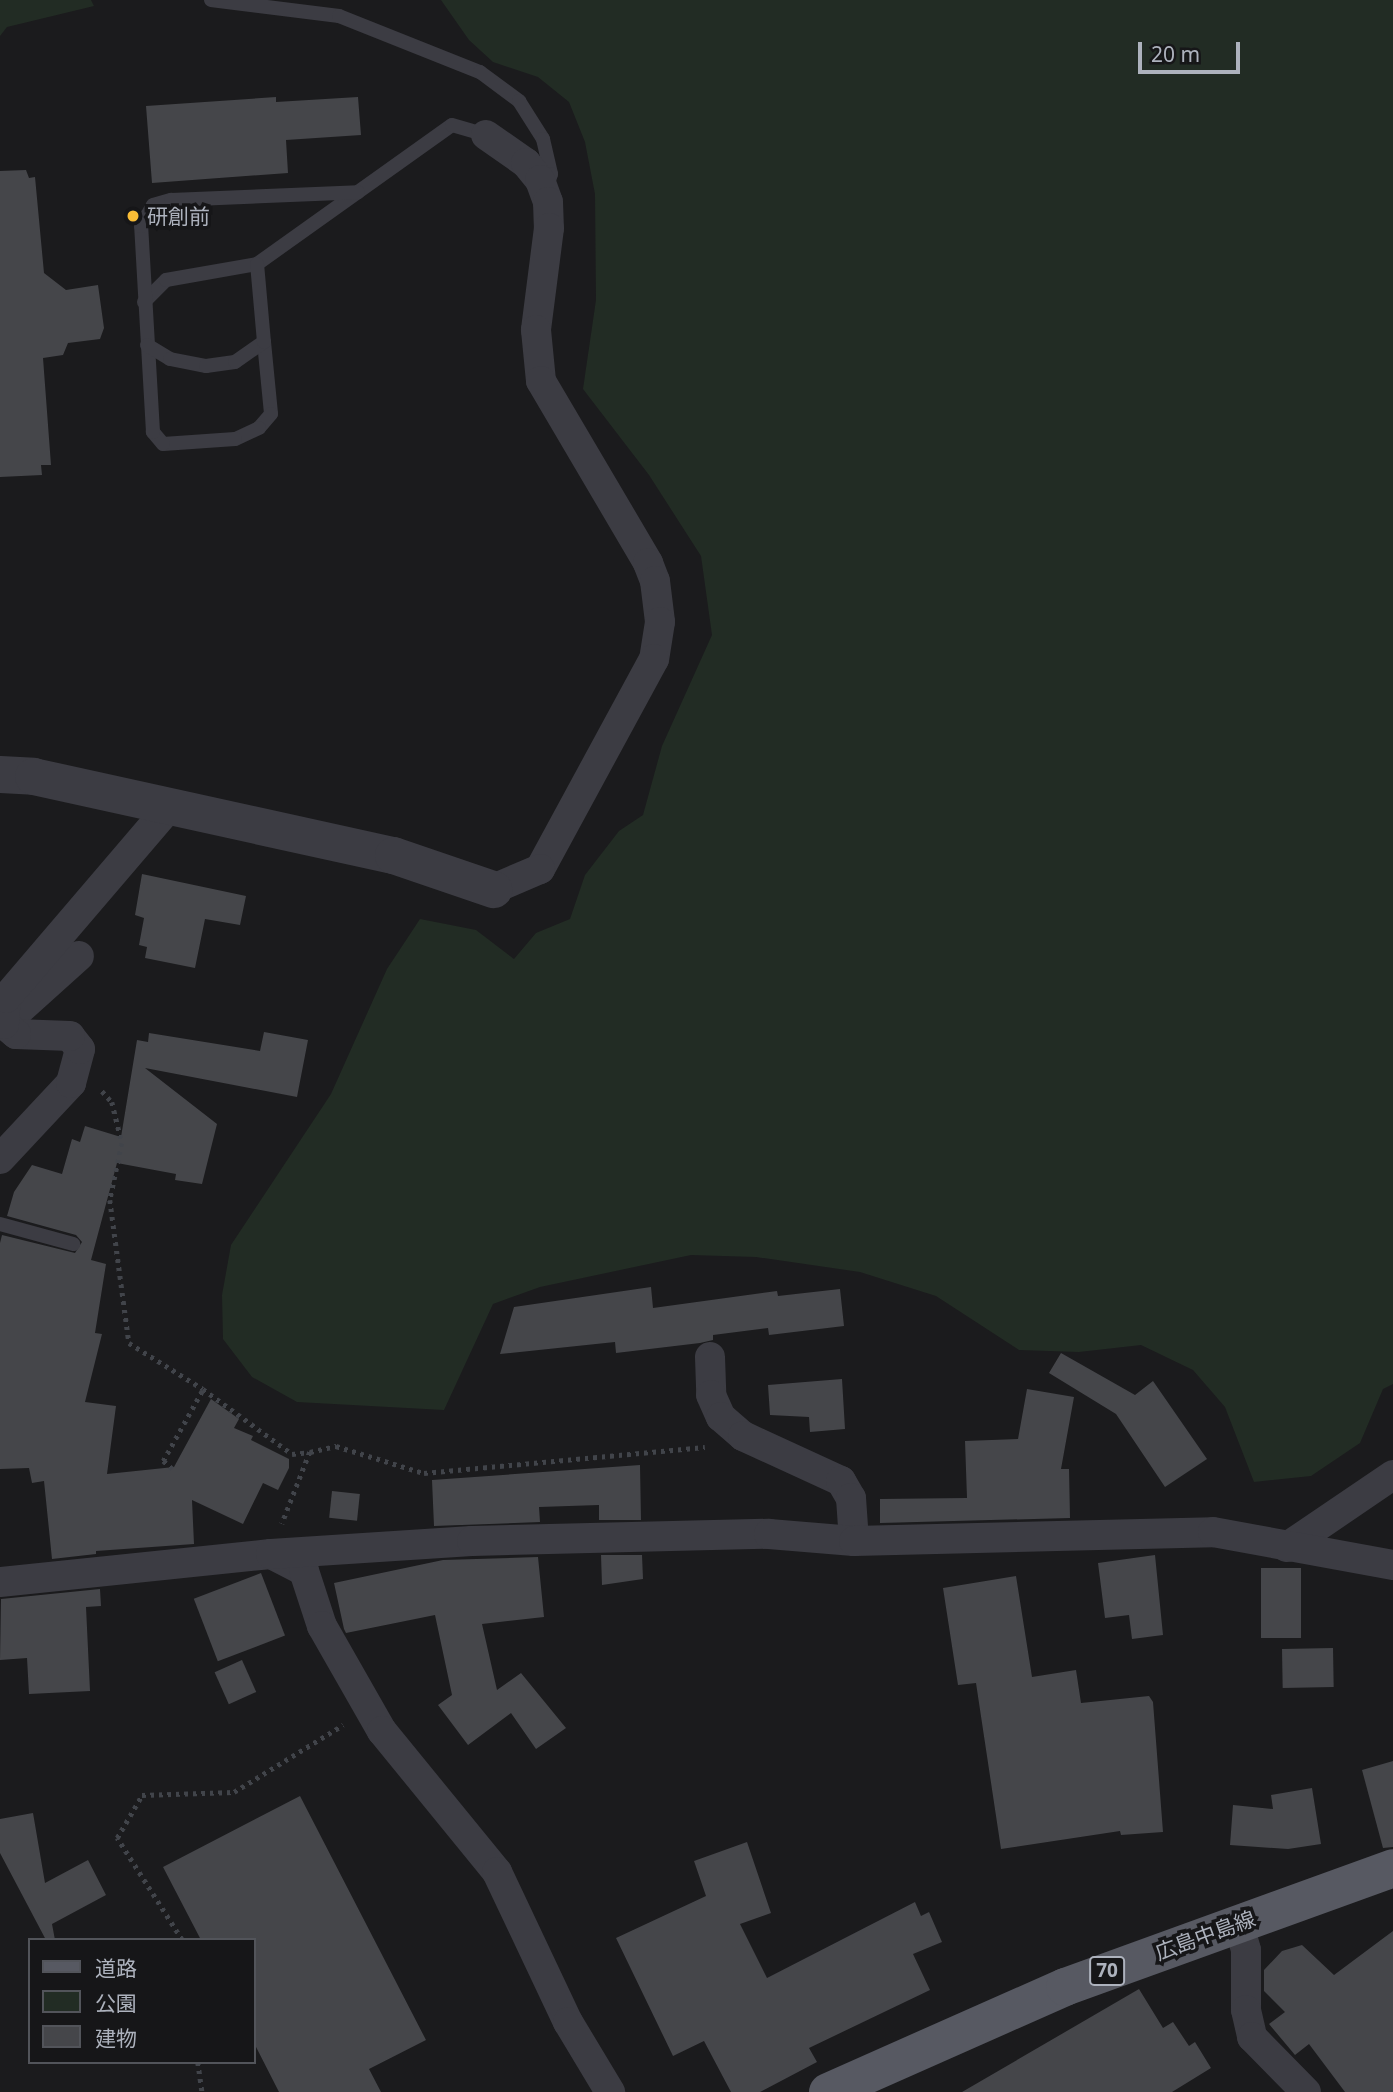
<!DOCTYPE html>
<html>
<head>
<meta charset="utf-8">
<style>
	body { margin:0 }
	#map { position:relative; width:1393px; height:2092px; overflow:hidden; background:#1b1b1d; font-family:"Noto Sans","Noto Sans JP",sans-serif }
	div>[style] { position:absolute }
	.green>* { inset:0; background:#222c24 }
	.building>* { inset:0; background:#45464a; transform-origin:0 0 }
	.path>* { height:4.5px; margin-top:-2.25px; transform-origin:0; background:repeating-linear-gradient(90deg,#41444a 0 3.5px,transparent 0 8.5px) }
	.service>* { height:14px; margin:-7px; padding:0 7px; transform-origin:7px; border-radius:7px; background:#3c3c43 }
	.minor>* { height:30px; margin:-15px; padding:0 15px; transform-origin:15px; border-radius:15px; background:#3c3c43 }
	.tertiary>* { height:37px; margin:-18.5px; padding:0 18.5px; transform-origin:18.5px; border-radius:18.5px; background:#3c3c43 }
	.primary>* { height:38px; margin:-19px; padding:0 19px; transform-origin:19px; border-radius:19px; background:#575962 }
	.dots>* { width:19px; height:19px; translate:-50% -50%; box-sizing:border-box; border:4px solid #161618; border-radius:50% }
	span { translate:-50% -50%; white-space:nowrap; text-align:center; line-height:1.15; -webkit-text-stroke:7px #161618; paint-order:stroke }
	.shield-label span { padding:2px 5px; background:#161618; border:2px solid; border-radius:5px; -webkit-text-stroke-width:0 }
	.shield-label { font-size:19px; color:#adb2bd; font-weight:700 }
	.poi-label { font-size:21px; color:#adb2bd }
	.left { translate:0 -50%; text-align:left }
	.street-label { font-size:21px; color:#adb2bd }
	.legend { position:absolute; left:28px; top:1938px; width:228px; height:126px; box-sizing:border-box; background:#161618; border:2px solid #52545a; margin:0; padding:9px 12px; list-style:none; font-size:21px; color:#adb2bd }
	.legend li { display:flex; align-items:center; gap:14px; height:35px }
	.legend b { width:35px; border:2px solid #52545a }
	.scale { position:absolute; left:1138px; top:42px; width:102px; height:32px; box-sizing:border-box; border:4px solid #adb2bd; border-top:0; padding-left:9px; font-size:21px; line-height:24px; white-space:nowrap; color:#adb2bd; -webkit-text-stroke:5px #161618; paint-order:stroke }
</style>
</head>
<body>
<div id="map">
	<div class="green">
		<i style="clip-path:polygon(0 0,91px 0,94px 6px,7px 27px,0 36px)"></i>
		<i style="clip-path:polygon(441px 0,1393px 0,1393px 1384px,1383px 1389px,1360px 1443px,1311px 1476px,1254px 1482px,1225px 1407px,1193px 1370px,1141px 1345px,1079px 1352px,1019px 1350px,936px 1296px,860px 1272px,756px 1257px,691px 1255px,540px 1287px,493px 1304px,444px 1410px,297px 1402px,252px 1377px,223px 1339px,222px 1295px,231px 1245px,331px 1094px,387px 969px,420px 919px,476px 930px,514px 959px,536px 933px,570px 919px,585px 875px,619px 831px,643px 815px,662px 746px,712px 635px,701px 556px,649px 475px,583px 389px,596px 300px,595px 194px,585px 142px,569px 102px,538px 77px,493px 62px,469px 40px)"></i>
	</div>
	<div class="building">
		<i style="clip-path:polygon(276px 97px,276px 102px,358px 97px,361px 135px,286px 140px,288px 173px,152px 183px,146px 106px)"></i>
		<i style="clip-path:polygon(26px 170px,29px 178px,35px 177px,44px 273px,66px 290px,98px 285px,104px 328px,100px 339px,68px 343px,63px 355px,43px 358px,51px 465px,41px 465px,42px 475px,0 477px,0 171px)"></i>
		<i style="clip-path:polygon(142px 874px,246px 896px,240px 925px,205px 919px,195px 968px,145px 958px,147px 947px,139px 945px,144px 918px,135px 915px)"></i>
		<i style="clip-path:polygon(264px 1032px,308px 1040px,297px 1097px,145px 1068px,217px 1124px,202px 1184px,175px 1180px,176px 1174px,117px 1163px,91px 1260px,106px 1264px,95px 1333px,102px 1334px,85px 1402px,116px 1406px,107px 1474px,174px 1467px,211px 1399px,239px 1419px,234px 1428px,253px 1436px,251px 1440px,289px 1459px,289px 1468px,278px 1490px,263px 1483px,243px 1524px,192px 1500px,194px 1544px,96px 1551px,96px 1554px,52px 1559px,44px 1481px,32px 1483px,29px 1468px,0 1469px,0 1243px,2px 1235px,75px 1253px,82px 1242px,76px 1235px,7px 1216px,14px 1192px,32px 1165px,62px 1174px,72px 1139px,80px 1142px,85px 1126px,121px 1137px,137px 1040px,148px 1042px,149px 1033px,260px 1051px)"></i>
		<i style="clip-path:polygon(651px 1287px,653px 1308px,777px 1291px,778px 1296px,840px 1289px,844px 1326px,769px 1335px,768px 1328px,713px 1335px,713px 1340px,700px 1343px,616px 1353px,615px 1342px,500px 1354px,514px 1307px)"></i>
		<i style="clip-path:polygon(1061px 1353px,1135px 1395px,1153px 1381px,1207px 1459px,1165px 1487px,1116px 1414px,1049px 1373px)"></i>
		<i style="clip-path:polygon(842px 1379px,845px 1429px,810px 1432px,809px 1417px,770px 1415px,768px 1385px)"></i>
		<i style="clip-path:polygon(1027px 1389px,1074px 1397px,1061px 1469px,1069px 1469px,1070px 1518px,880px 1523px,880px 1499px,967px 1498px,965px 1441px,1018px 1439px)"></i>
		<i style="clip-path:polygon(640px 1465px,641px 1520px,599px 1520px,599px 1505px,539px 1507px,540px 1522px,434px 1526px,432px 1480px)"></i>
		<i style="left:332px;top:1491px;width:28px;height:27px;rotate:6deg"></i>
		<i style="clip-path:polygon(601px 1555px,642px 1555px,643px 1579px,602px 1585px)"></i>
		<i style="clip-path:polygon(1155px 1555px,1163px 1635px,1132px 1639px,1129px 1615px,1105px 1618px,1098px 1563px)"></i>
		<i style="clip-path:polygon(538px 1557px,544px 1617px,482px 1624px,497px 1690px,521px 1673px,566px 1728px,536px 1749px,511px 1713px,468px 1745px,438px 1705px,452px 1695px,435px 1615px,346px 1633px,344px 1629px,334px 1583px,443px 1560px)"></i>
		<i style="left:1261px;top:1568px;width:40px;height:70px"></i>
		<i style="left:261px;top:1573px;width:67px;height:72px;rotate:69deg"></i>
		<i style="clip-path:polygon(1016px 1576px,1032px 1677px,1076px 1670px,1081px 1703px,1149px 1696px,1153px 1702px,1163px 1832px,1121px 1835px,1120px 1831px,1001px 1849px,976px 1683px,958px 1685px,943px 1588px)"></i>
		<i style="clip-path:polygon(100px 1589px,101px 1606px,86px 1607px,90px 1691px,29px 1694px,27px 1658px,0 1660px,1px 1599px)"></i>
		<i style="left:1333px;top:1648px;width:39px;height:51px;rotate:89deg"></i>
		<i style="left:242px;top:1660px;width:35px;height:30px;rotate:66deg"></i>
		<i style="clip-path:polygon(1393px 1761px,1393px 1847px,1383px 1848px,1362px 1770px)"></i>
		<i style="clip-path:polygon(1312px 1788px,1321px 1844px,1288px 1849px,1230px 1845px,1233px 1805px,1273px 1809px,1271px 1795px)"></i>
		<i style="clip-path:polygon(300px 1796px,426px 2040px,369px 2069px,381px 2092px,279px 2092px,254px 2043px,254px 1940px,201px 1940px,163px 1867px)"></i>
		<i style="clip-path:polygon(33px 1813px,45px 1883px,88px 1860px,106px 1895px,52px 1924px,55px 1940px,46px 1940px,0 1853px,0 1819px)"></i>
		<i style="clip-path:polygon(747px 1842px,771px 1913px,740px 1924px,767px 1978px,915px 1902px,921px 1916px,929px 1912px,942px 1942px,913px 1954px,930px 1990px,809px 2048px,817px 2062px,760px 2092px,731px 2092px,704px 2041px,673px 2056px,616px 1938px,706px 1896px,694px 1861px)"></i>
		<i style="clip-path:polygon(1393px 1931px,1393px 2092px,1345px 2092px,1309px 2044px,1295px 2055px,1269px 2024px,1285px 2012px,1264px 1991px,1264px 1970px,1282px 1951px,1302px 1945px,1334px 1975px)"></i>
		<i style="clip-path:polygon(1139px 1989px,1163px 2028px,1173px 2022px,1189px 2046px,1195px 2042px,1211px 2068px,1172px 2092px,962px 2092px)"></i>
	</div>
	<div class="path">
		<i style="left:102px;top:1091px;width:15px;rotate:48deg"></i>
		<i style="left:112px;top:1102px;width:42px;rotate:76.3deg"></i>
		<i style="left:122px;top:1143px;width:58px;rotate:101.9deg"></i>
		<i style="left:110px;top:1200px;width:144px;rotate:82.4deg"></i>
		<i style="left:129px;top:1343px;width:87px;rotate:31.9deg"></i>
		<i style="left:203px;top:1389px;width:110px;rotate:36.1deg"></i>
		<i style="left:292px;top:1454px;width:18px;rotate:-6deg"></i>
		<i style="left:310px;top:1452px;width:77px;rotate:111.3deg"></i>
		<i style="left:310px;top:1452px;width:27px;rotate:-13deg"></i>
		<i style="left:336px;top:1446px;width:92px;rotate:17.1deg"></i>
		<i style="left:424px;top:1473px;width:282px;rotate:-5.3deg"></i>
		<i style="left:172px;top:1469px;width:12px;rotate:-138deg"></i>
		<i style="left:163px;top:1461px;width:82px;rotate:-60.9deg"></i>
		<i style="left:182px;top:1940px;width:121px;rotate:-122.5deg"></i>
		<i style="left:117px;top:1838px;width:50px;rotate:-59.8deg"></i>
		<i style="left:142px;top:1795px;width:92px;rotate:-1.9deg"></i>
		<i style="left:234px;top:1792px;width:128px;rotate:-31.6deg"></i>
		<i style="left:198px;top:2062px;width:30px;rotate:82deg"></i>
	</div>
	<div class="service">
		<i style="left:211px;top:0;width:129px;rotate:7.1deg"></i>
		<i style="left:339px;top:16px;width:152px;rotate:21.7deg"></i>
		<i style="left:480px;top:72px;width:49px;rotate:36.6deg"></i>
		<i style="left:519px;top:101px;width:45px;rotate:57.7deg"></i>
		<i style="left:543px;top:139px;width:36px;rotate:77deg"></i>
		<i style="left:551px;top:174px;width:13px;rotate:108deg"></i>
		<i style="left:144px;top:302px;width:31px;rotate:-45deg"></i>
		<i style="left:166px;top:280px;width:92px;rotate:-10deg"></i>
		<i style="left:257px;top:264px;width:239px;rotate:-35.5deg"></i>
		<i style="left:452px;top:125px;width:35px;rotate:16deg"></i>
		<i style="left:264px;top:342px;width:72px;rotate:84.4deg"></i>
		<i style="left:271px;top:414px;width:18px;rotate:131deg"></i>
		<i style="left:259px;top:428px;width:26px;rotate:155deg"></i>
		<i style="left:235px;top:439px;width:72px;rotate:176deg"></i>
		<i style="left:163px;top:444px;width:16px;rotate:-130deg"></i>
		<i style="left:153px;top:432px;width:206px;rotate:-93.3deg"></i>
		<i style="left:141px;top:226px;width:24px;rotate:-60deg"></i>
		<i style="left:153px;top:205px;width:19px;rotate:-16deg"></i>
		<i style="left:171px;top:200px;width:187px;rotate:-2.4deg"></i>
		<i style="left:147px;top:345px;width:27px;rotate:31deg"></i>
		<i style="left:170px;top:359px;width:37px;rotate:11deg"></i>
		<i style="left:206px;top:366px;width:29px;rotate:-8deg"></i>
		<i style="left:235px;top:362px;width:35px;rotate:-35deg"></i>
		<i style="left:264px;top:342px;width:78px;rotate:-95.1deg"></i>
		<i style="left:0;top:1224px;width:76px;rotate:15.3deg"></i>
	</div>
	<div class="minor">
		<i style="left:486px;top:135px;width:49px;rotate:35deg"></i>
		<i style="left:526px;top:163px;width:22px;rotate:51deg"></i>
		<i style="left:540px;top:180px;width:23px;rotate:70deg"></i>
		<i style="left:548px;top:202px;width:26px;rotate:88deg"></i>
		<i style="left:549px;top:228px;width:103px;rotate:97.3deg"></i>
		<i style="left:536px;top:330px;width:51px;rotate:84.4deg"></i>
		<i style="left:541px;top:381px;width:211px;rotate:59.5deg"></i>
		<i style="left:648px;top:563px;width:19px;rotate:69deg"></i>
		<i style="left:655px;top:581px;width:41px;rotate:83deg"></i>
		<i style="left:660px;top:622px;width:37px;rotate:99deg"></i>
		<i style="left:654px;top:659px;width:239px;rotate:118.5deg"></i>
		<i style="left:540px;top:869px;width:51px;rotate:156.9deg"></i>
		<i style="left:9px;top:1019px;width:94px;rotate:-42deg"></i>
		<i style="left:0;top:1159px;width:104px;rotate:-46.9deg"></i>
		<i style="left:71px;top:1083px;width:35px;rotate:-75deg"></i>
		<i style="left:80px;top:1049px;width:16px;rotate:-128deg"></i>
		<i style="left:70px;top:1036px;width:54px;rotate:-177.9deg"></i>
		<i style="left:16px;top:1034px;width:16px;rotate:-140deg"></i>
		<i style="left:4px;top:1024px;width:26px;rotate:-86deg"></i>
		<i style="left:6px;top:998px;width:251px;rotate:-49.5deg"></i>
		<i style="left:710px;top:1357px;width:38px;rotate:88deg"></i>
		<i style="left:711px;top:1395px;width:24px;rotate:66deg"></i>
		<i style="left:721px;top:1417px;width:29px;rotate:41deg"></i>
		<i style="left:743px;top:1436px;width:108px;rotate:24.7deg"></i>
		<i style="left:841px;top:1481px;width:20px;rotate:60deg"></i>
		<i style="left:851px;top:1498px;width:43px;rotate:86deg"></i>
		<i style="left:1287px;top:1547px;width:128px;rotate:-34.2deg"></i>
		<i style="left:271px;top:1554px;width:37px;rotate:27deg"></i>
		<i style="left:304px;top:1571px;width:58px;rotate:71.9deg"></i>
		<i style="left:322px;top:1626px;width:121px;rotate:60.3deg"></i>
		<i style="left:382px;top:1731px;width:182px;rotate:50.8deg"></i>
		<i style="left:497px;top:1872px;width:166px;rotate:64.7deg"></i>
		<i style="left:568px;top:2022px;width:82px;rotate:59deg"></i>
		<i style="left:0;top:1582px;width:272px;rotate:-5.9deg"></i>
		<i style="left:271px;top:1554px;width:201px;rotate:-3.7deg"></i>
		<i style="left:472px;top:1541px;width:297px;rotate:-1.4deg"></i>
		<i style="left:769px;top:1534px;width:85px;rotate:4.7deg"></i>
		<i style="left:854px;top:1541px;width:359px;rotate:-1.4deg"></i>
		<i style="left:1213px;top:1532px;width:183px;rotate:10.4deg"></i>
		<i style="left:1238px;top:1922px;width:29px;rotate:74deg"></i>
		<i style="left:1246px;top:1950px;width:60px;rotate:90deg"></i>
		<i style="left:1246px;top:2010px;width:28px;rotate:77deg"></i>
		<i style="left:1252px;top:2037px;width:77px;rotate:45.5deg"></i>
	</div>
	<div class="tertiary">
		<i style="left:0;top:774px;width:33px;rotate:3deg"></i>
		<i style="left:33px;top:776px;width:369px;rotate:12.4deg"></i>
		<i style="left:393px;top:855px;width:106px;rotate:18.8deg"></i>
	</div>
	<div class="primary">
		<i style="left:828px;top:2092px;width:259px;rotate:-23.9deg"></i>
		<i style="left:1065px;top:1987px;width:349px;rotate:-19.9deg"></i>
	</div>
	<div class="dots">
		<i style="left:133px;top:216px;background:#fabd36"></i>
	</div>
	<div class="shield-label">
		<span style="left:1107px;top:1971px">70</span>
	</div>
	<div class="poi-label">
		<span class="left" style="left:147px;top:216px">研創前</span>
	</div>
	<div class="street-label">
		<span style="left:1205px;top:1935px;rotate:-20deg">広島中島線</span>
	</div>
	<ul class="legend">
	<li><b style="height:9px;background:#575962"></b>道路</li>
	<li><b style="height:19px;background:#222c24"></b>公園</li>
	<li><b style="height:19px;background:#45464a"></b>建物</li>
	</ul>
	<div class="scale">20 m</div>
</div>
</body>
</html>
